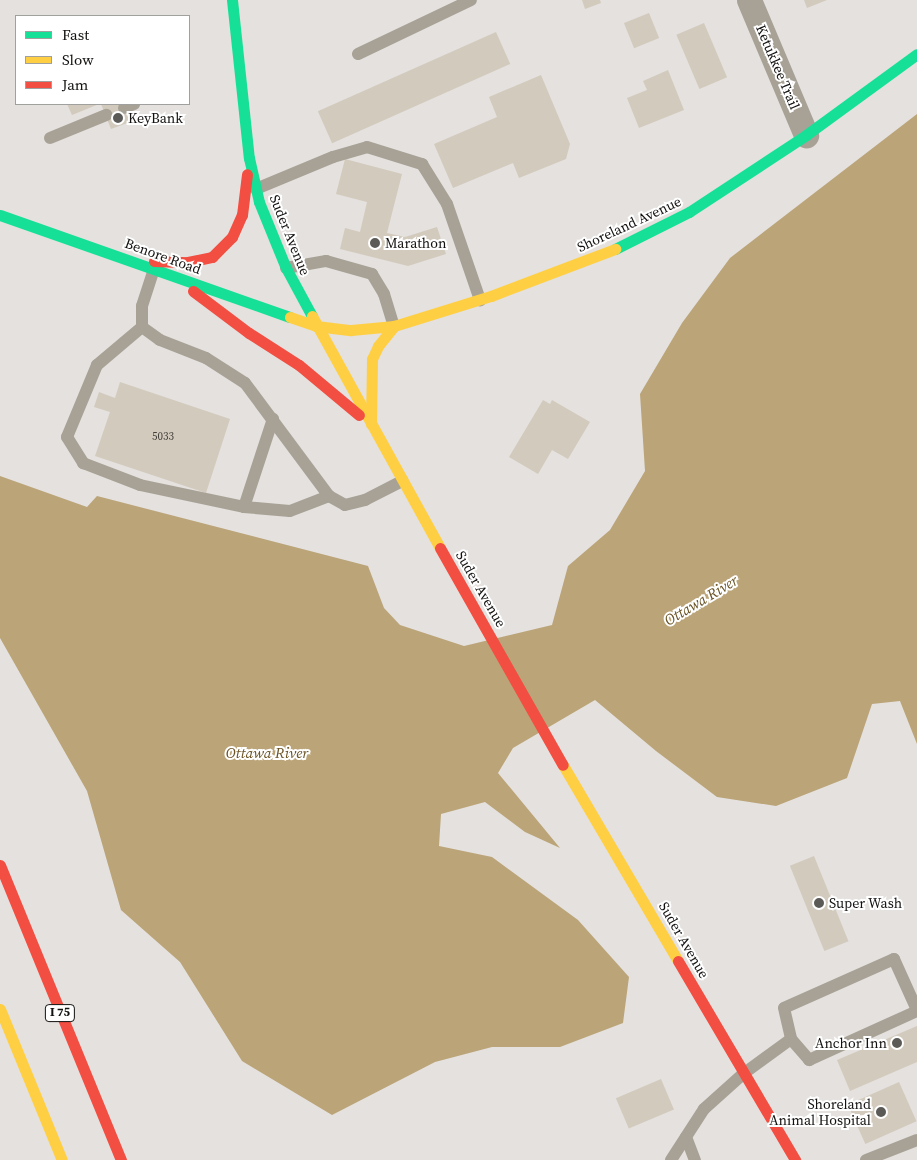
<!DOCTYPE html>
<html>
<head>
<meta charset="utf-8">
<style>
	body { margin:0 }
	#map { position:relative; width:917px; height:1160px; overflow:hidden; background:#e4e1de; font-family:"Source Serif 4",serif }
	div>[style] { position:absolute }
	.water>* { inset:0; background:#bba478 }
	.building>* { inset:0; background:#d2cabc; transform-origin:0 0 }
	.lane>* { height:12px; margin:-6px; padding:0 6px; transform-origin:6px; border-radius:6px; background:#a8a296 }
	.street>* { height:25px; margin:-12.5px; padding:0 12.5px; transform-origin:12.5px; border-radius:12.5px; background:#a8a296 }
	.fast>* { height:11px; margin:-5.5px; padding:0 5.5px; transform-origin:5.5px; border-radius:5.5px; background:#16e098 }
	.slow>* { height:11px; margin:-5.5px; padding:0 5.5px; transform-origin:5.5px; border-radius:5.5px; background:#ffcf43 }
	.jam>* { height:11px; margin:-5.5px; padding:0 5.5px; transform-origin:5.5px; border-radius:5.5px; background:#f24e42 }
	.dots>* { width:14px; height:14px; translate:-50% -50%; box-sizing:border-box; border:2px solid #fff; border-radius:50% }
	span { translate:-50% -50%; white-space:nowrap; text-align:center; line-height:1.15; -webkit-text-stroke:4px #fff; paint-order:stroke }
	.number-label { font-size:11px; color:#423f3a }
	.number-label span { -webkit-text-stroke-width:0 }
	.shield-label span { padding:1px 4px; background:#fff; border:1px solid; border-radius:4px; -webkit-text-stroke-width:0 }
	.shield-label { font-size:12px; color:#12110f; font-weight:700 }
	.street-label { font-size:14px; color:#12110f }
	.poi-label { font-size:14px; color:#12110f }
	.left { translate:0 -50%; text-align:left }
	.right { translate:-100% -50%; text-align:right }
	.water-label { font-size:15px; color:#695223; font-style:italic }
	.legend { position:absolute; left:15px; top:15px; width:175px; height:90px; box-sizing:border-box; background:#fff; border:1px solid #a0a09f; margin:0; padding:6px 9px; list-style:none; font-size:15px; color:#12110f }
	.legend li { display:flex; align-items:center; gap:10px; height:25px }
	.legend b { width:25px; border:1px solid #a0a09f }
</style>
</head>
<body>
<div id="map">
	<div class="water">
		<i style="clip-path:polygon(917px 114px,917px 744px,900px 701px,872px 704px,847px 778px,776px 806px,717px 797px,656px 751px,595px 700px,513px 748px,498px 773px,560px 848px,525px 832px,485px 802px,441px 814px,439px 846px,492px 857px,578px 920px,629px 977px,623px 1023px,560px 1047px,492px 1047px,435px 1062px,332px 1115px,242px 1061px,180px 962px,121px 910px,87px 791px,0 638px,0 476px,87px 507px,97px 496px,368px 566px,384px 608px,400px 625px,464px 646px,552px 625px,568px 566px,610px 530px,645px 471px,640px 394px,682px 323px,730px 258px)"></i>
	</div>
	<div class="building">
		<i style="clip-path:polygon(582px 0,600px 0,601px 3px,585px 9px)"></i>
		<i style="clip-path:polygon(804px 0,827px 0,807px 8px)"></i>
		<i style="left:649px;top:13px;width:27px;height:27px;rotate:68deg"></i>
		<i style="left:704px;top:23px;width:59px;height:30px;rotate:67deg"></i>
		<i style="left:496px;top:32px;width:35px;height:195px;rotate:66deg"></i>
		<i style="clip-path:polygon(668px 70px,684px 110px,639px 128px,627px 98px,647px 90px,643px 81px)"></i>
		<i style="clip-path:polygon(541px 75px,570px 144px,566px 159px,519px 178px,513px 163px,453px 188px,434px 144px,497px 117px,489px 97px)"></i>
		<i style="clip-path:polygon(67px 104px,99px 104px,72px 115px)"></i>
		<i style="clip-path:polygon(101px 104px,122px 104px,130px 122px,111px 129px)"></i>
		<i style="clip-path:polygon(345px 159px,402px 174px,387px 233px,405px 237px,437px 227px,446px 254px,408px 266px,340px 249px,345px 228px,360px 232px,367px 202px,336px 194px)"></i>
		<i style="clip-path:polygon(120px 382px,230px 419px,206px 493px,95px 456px,110px 412px,94px 407px,99px 392px,115px 398px)"></i>
		<i style="clip-path:polygon(543px 400px,550px 404px,552px 400px,590px 422px,568px 459px,552px 450px,538px 474px,509px 457px)"></i>
		<i style="left:814px;top:856px;width:92px;height:26px;rotate:68deg"></i>
		<i style="clip-path:polygon(917px 1026px,917px 1062px,850px 1091px,837px 1060px)"></i>
		<i style="left:661px;top:1079px;width:33px;height:49px;rotate:67deg"></i>
		<i style="left:899px;top:1082px;width:43px;height:56px;rotate:66deg"></i>
	</div>
	<div class="lane">
		<i style="left:358px;top:54px;width:125px;rotate:-25.5deg"></i>
		<i style="left:124px;top:108px;width:11px;rotate:-22deg"></i>
		<i style="left:50px;top:138px;width:61px;rotate:-22.3deg"></i>
		<i style="left:256px;top:189px;width:83px;rotate:-22.6deg"></i>
		<i style="left:333px;top:157px;width:35px;rotate:-16deg"></i>
		<i style="left:367px;top:147px;width:58px;rotate:17.2deg"></i>
		<i style="left:422px;top:164px;width:47px;rotate:58deg"></i>
		<i style="left:447px;top:204px;width:102px;rotate:71deg"></i>
		<i style="left:286px;top:268px;width:41px;rotate:-9.9deg"></i>
		<i style="left:326px;top:261px;width:48px;rotate:15.8deg"></i>
		<i style="left:372px;top:274px;width:23px;rotate:59deg"></i>
		<i style="left:384px;top:294px;width:34px;rotate:73deg"></i>
		<i style="left:154px;top:269px;width:39px;rotate:108deg"></i>
		<i style="left:142px;top:306px;width:21px;rotate:90deg"></i>
		<i style="left:142px;top:327px;width:22px;rotate:36deg"></i>
		<i style="left:160px;top:340px;width:49px;rotate:21.4deg"></i>
		<i style="left:206px;top:358px;width:46px;rotate:32.7deg"></i>
		<i style="left:245px;top:383px;width:141px;rotate:53.4deg"></i>
		<i style="left:329px;top:496px;width:18px;rotate:29deg"></i>
		<i style="left:345px;top:505px;width:21px;rotate:-14deg"></i>
		<i style="left:365px;top:500px;width:42px;rotate:-27.2deg"></i>
		<i style="left:142px;top:327px;width:59px;rotate:139.8deg"></i>
		<i style="left:97px;top:365px;width:78px;rotate:112.6deg"></i>
		<i style="left:67px;top:437px;width:31px;rotate:58deg"></i>
		<i style="left:83px;top:463px;width:61px;rotate:21.1deg"></i>
		<i style="left:140px;top:485px;width:106px;rotate:11.9deg"></i>
		<i style="left:244px;top:507px;width:46px;rotate:5deg"></i>
		<i style="left:290px;top:511px;width:42px;rotate:-21deg"></i>
		<i style="left:244px;top:507px;width:93px;rotate:-71.8deg"></i>
		<i style="left:917px;top:1010px;width:56px;rotate:-114.3deg"></i>
		<i style="left:894px;top:959px;width:120px;rotate:156deg"></i>
		<i style="left:784px;top:1008px;width:32px;rotate:77deg"></i>
		<i style="left:791px;top:1039px;width:28px;rotate:49deg"></i>
		<i style="left:809px;top:1060px;width:119px;rotate:-24.4deg"></i>
		<i style="left:686px;top:1137px;width:25px;rotate:69deg"></i>
		<i style="left:671px;top:1160px;width:61px;rotate:-57.1deg"></i>
		<i style="left:704px;top:1109px;width:52px;rotate:-41.9deg"></i>
		<i style="left:743px;top:1074px;width:59px;rotate:-36.1deg"></i>
		<i style="left:866px;top:1160px;width:55px;rotate:-21.4deg"></i>
	</div>
	<div class="street">
		<i style="left:749px;top:0;width:147px;rotate:67.1deg"></i>
	</div>
	<div class="fast">
		<i style="left:232px;top:0;width:159px;rotate:83.9deg"></i>
		<i style="left:249px;top:158px;width:45px;rotate:77.2deg"></i>
		<i style="left:259px;top:202px;width:71px;rotate:67.8deg"></i>
		<i style="left:286px;top:268px;width:55px;rotate:61.6deg"></i>
		<i style="left:0;top:215px;width:307px;rotate:19.4deg"></i>
		<i style="left:615px;top:249px;width:83px;rotate:-26.6deg"></i>
		<i style="left:689px;top:212px;width:140px;rotate:-33.3deg"></i>
		<i style="left:806px;top:135px;width:137px;rotate:-36.1deg"></i>
	</div>
	<div class="slow">
		<i style="left:312px;top:316px;width:265px;rotate:61.1deg"></i>
		<i style="left:290px;top:317px;width:28px;rotate:19deg"></i>
		<i style="left:316px;top:326px;width:35px;rotate:7deg"></i>
		<i style="left:351px;top:330px;width:43px;rotate:-5.3deg"></i>
		<i style="left:394px;top:326px;width:102px;rotate:-17.2deg"></i>
		<i style="left:491px;top:296px;width:133px;rotate:-20.8deg"></i>
		<i style="left:371px;top:424px;width:65px;rotate:-89.1deg"></i>
		<i style="left:372px;top:359px;width:14px;rotate:-65deg"></i>
		<i style="left:378px;top:346px;width:26px;rotate:-51deg"></i>
		<i style="left:563px;top:765px;width:227px;rotate:59.6deg"></i>
		<i style="left:0;top:1009px;width:163px;rotate:67.7deg"></i>
	</div>
	<div class="jam">
		<i style="left:154px;top:261px;width:34px;rotate:2deg"></i>
		<i style="left:188px;top:262px;width:25px;rotate:-12deg"></i>
		<i style="left:212px;top:257px;width:28px;rotate:-45deg"></i>
		<i style="left:232px;top:237px;width:24px;rotate:-66deg"></i>
		<i style="left:242px;top:215px;width:41px;rotate:-83deg"></i>
		<i style="left:193px;top:291px;width:70px;rotate:36.9deg"></i>
		<i style="left:249px;top:333px;width:59px;rotate:32.6deg"></i>
		<i style="left:299px;top:365px;width:78px;rotate:39.8deg"></i>
		<i style="left:440px;top:548px;width:249px;rotate:60.5deg"></i>
		<i style="left:0;top:865px;width:319px;rotate:67.7deg"></i>
		<i style="left:678px;top:961px;width:231px;rotate:59.5deg"></i>
	</div>
	<div class="dots">
		<i style="left:118px;top:118px;background:#5c5a57"></i>
		<i style="left:375px;top:243px;background:#5c5a57"></i>
		<i style="left:819px;top:903px;background:#5c5a57"></i>
		<i style="left:897px;top:1043px;background:#5c5a57"></i>
		<i style="left:881px;top:1112px;background:#5c5a57"></i>
	</div>
	<div class="number-label">
		<span style="left:163px;top:437px">5033</span>
	</div>
	<div class="shield-label">
		<span style="left:60px;top:1013px">I 75</span>
	</div>
	<div class="street-label">
		<span style="left:778px;top:67px;rotate:67deg">Ketukkee Trail</span>
		<span style="left:629px;top:224px;rotate:-25deg">Shoreland Avenue</span>
		<span style="left:290px;top:235px;rotate:68deg">Suder Avenue</span>
		<span style="left:163px;top:256px;rotate:20deg">Benore Road</span>
		<span style="left:481px;top:589px;rotate:60deg">Suder Avenue</span>
		<span style="left:684px;top:940px;rotate:60deg">Suder Avenue</span>
	</div>
	<div class="poi-label">
		<span class="left" style="left:128px;top:118px">KeyBank</span>
		<span class="left" style="left:385px;top:243px">Marathon</span>
		<span class="left" style="left:829px;top:903px">Super Wash</span>
		<span class="right" style="left:887px;top:1043px">Anchor Inn</span>
		<span class="right" style="left:871px;top:1112px">Shoreland<br>Animal Hospital</span>
	</div>
	<div class="water-label">
		<span style="left:701px;top:600px;rotate:-31deg">Ottawa River</span>
		<span style="left:267px;top:753px">Ottawa River</span>
	</div>
	<ul class="legend">
	<li><b style="height:6px;background:#16e098"></b>Fast</li>
	<li><b style="height:6px;background:#ffcf43"></b>Slow</li>
	<li><b style="height:6px;background:#f24e42"></b>Jam</li>
	</ul>
</div>
</body>
</html>
